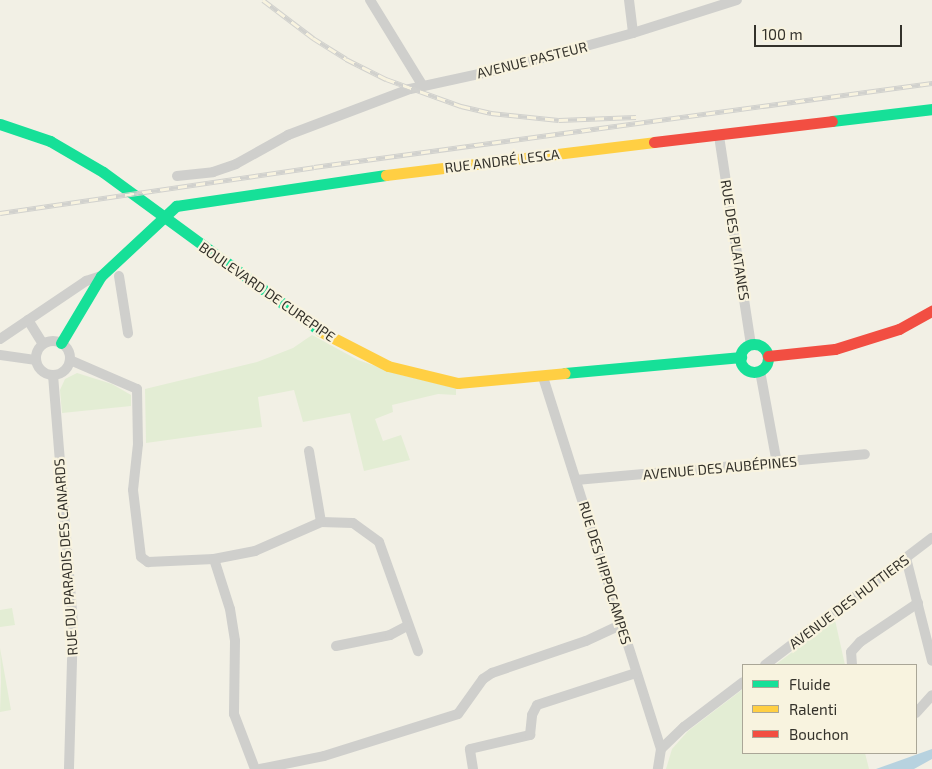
<!DOCTYPE html>
<html>
<head>
<meta charset="utf-8">
<style>
	body { margin:0 }
	#map { position:relative; width:932px; height:769px; overflow:hidden; background:#f2f0e5; font-family:"Exo 2",sans-serif }
	div>[style] { position:absolute }
	.green>* { inset:0; background:#e3edd4 }
	.water>* { inset:0; background:#b7d2df }
	.street>* { height:10px; margin:-5px; padding:0 5px; transform-origin:5px; border-radius:5px; background:#cfcfcc }
	.street>.ring { margin:-5px; padding:0; box-sizing:content-box; background:none; border:10px solid #cfcfcc; border-radius:50% }
	.fast>* { height:11px; margin:-5.5px; padding:0 5.5px; transform-origin:5.5px; border-radius:5.5px; background:#16e098 }
	.fast>.ring { margin:-5.5px; padding:0; box-sizing:content-box; background:none; border:11px solid #16e098; border-radius:50% }
	.slow>* { height:11px; margin:-5.5px; padding:0 5.5px; transform-origin:5.5px; border-radius:5.5px; background:#ffcf43 }
	.jam>* { height:11px; margin:-5.5px; padding:0 5.5px; transform-origin:5.5px; border-radius:5.5px; background:#f24e42 }
	.rail>* { height:5px; margin-top:-2.5px; transform-origin:0; background:repeating-linear-gradient(90deg,#f8f3df 0 9px,#d1d1cd 0 18px); box-sizing:border-box; border-block:1px solid #d1d1cd }
	span { translate:-50% -50%; white-space:nowrap; text-align:center; line-height:1.15; -webkit-text-stroke:4.5px #f8f3df; paint-order:stroke }
	.street-label { font-size:14px; color:#34322b }
	.legend { position:absolute; left:742px; top:664px; width:175px; height:90px; box-sizing:border-box; background:#f8f3df; border:1px solid #aaa697; margin:0; padding:6px 9px; list-style:none; font-size:15px; color:#34322b }
	.legend li { display:flex; align-items:center; gap:10px; height:25px }
	.legend b { width:25px; border:1px solid #aaa697 }
	.scale { position:absolute; left:754px; top:25px; width:148px; height:22px; box-sizing:border-box; border:2px solid #34322b; border-top:0; padding-left:6px; font-size:15px; line-height:18px; white-space:nowrap; color:#34322b; -webkit-text-stroke:4px #f8f3df; paint-order:stroke }
</style>
</head>
<body>
<div id="map">
	<div class="green">
		<i style="clip-path:polygon(312px 335px,358px 360px,401px 375px,456px 388px,456px 395px,438px 394px,392px 405px,393px 412px,375px 419px,383px 441px,401px 435px,410px 460px,364px 471px,350px 413px,303px 422px,294px 390px,258px 397px,262px 427px,146px 443px,145px 389px,257px 362px,293px 348px)"></i>
		<i style="clip-path:polygon(77px 373px,112px 384px,131px 395px,131px 406px,62px 413px,60px 390px,65px 379px)"></i>
		<i style="clip-path:polygon(12px 608px,15px 625px,0 627px,0 610px)"></i>
		<i style="clip-path:polygon(835px 620px,845px 665px,775px 665px)"></i>
		<i style="clip-path:polygon(0 648px,11px 710px,0 712px,1px 682px)"></i>
		<i style="clip-path:polygon(743px 689px,743px 753px,865px 753px,869px 769px,666px 769px,672px 749px,688px 731px)"></i>
	</div>
	<div class="water">
		<i style="clip-path:polygon(932px 749px,932px 759px,914px 769px,876px 769px)"></i>
	</div>
	<div class="street">
		<i style="left:370px;top:0;width:101px;rotate:58.4deg"></i>
		<i style="left:629px;top:0;width:33px;rotate:83deg"></i>
		<i style="left:719px;top:136px;width:211px;rotate:81.3deg"></i>
		<i style="left:177px;top:176px;width:36px;rotate:-6deg"></i>
		<i style="left:213px;top:172px;width:24px;rotate:-19deg"></i>
		<i style="left:236px;top:164px;width:60px;rotate:-29.1deg"></i>
		<i style="left:288px;top:135px;width:130px;rotate:-20.7deg"></i>
		<i style="left:410px;top:89px;width:98px;rotate:-12.3deg"></i>
		<i style="left:506px;top:68px;width:132px;rotate:-15.4deg"></i>
		<i style="left:633px;top:33px;width:109px;rotate:-17.6deg"></i>
		<i style="left:119px;top:276px;width:58px;rotate:81deg"></i>
		<i style="left:28px;top:320px;width:28px;rotate:58deg"></i>
		<i style="left:0;top:339px;width:104px;rotate:-34deg"></i>
		<i style="left:86px;top:281px;width:16px;rotate:-18deg"></i>
		<i class="ring" style="left:36px;top:341px;width:24px;height:24px"></i>
		<i style="left:0;top:355px;width:35px;rotate:8deg"></i>
		<i style="left:70px;top:360px;width:73px;rotate:23.4deg"></i>
		<i style="left:137px;top:389px;width:55px;rotate:89deg"></i>
		<i style="left:138px;top:444px;width:46px;rotate:96.2deg"></i>
		<i style="left:133px;top:490px;width:67px;rotate:83.2deg"></i>
		<i style="left:141px;top:557px;width:9px;rotate:36deg"></i>
		<i style="left:148px;top:562px;width:66px;rotate:-2.6deg"></i>
		<i style="left:214px;top:559px;width:42px;rotate:-11deg"></i>
		<i style="left:255px;top:551px;width:72px;rotate:-23.7deg"></i>
		<i style="left:321px;top:522px;width:32px;rotate:2deg"></i>
		<i style="left:353px;top:523px;width:32px;rotate:36deg"></i>
		<i style="left:379px;top:542px;width:116px;rotate:70.3deg"></i>
		<i style="left:760px;top:371px;width:95px;rotate:79.6deg"></i>
		<i style="left:53px;top:375px;width:251px;rotate:85.4deg"></i>
		<i style="left:73px;top:625px;width:144px;rotate:91.6deg"></i>
		<i style="left:543px;top:377px;width:390px;rotate:72.4deg"></i>
		<i style="left:661px;top:749px;width:20px;rotate:99deg"></i>
		<i style="left:309px;top:451px;width:72px;rotate:80.4deg"></i>
		<i style="left:576px;top:480px;width:290px;rotate:-5.1deg"></i>
		<i style="left:906px;top:558px;width:106px;rotate:75.8deg"></i>
		<i style="left:214px;top:559px;width:52px;rotate:72.3deg"></i>
		<i style="left:230px;top:609px;width:32px;rotate:81deg"></i>
		<i style="left:235px;top:641px;width:73px;rotate:90.8deg"></i>
		<i style="left:234px;top:714px;width:59px;rotate:69.1deg"></i>
		<i style="left:336px;top:646px;width:55px;rotate:-11.5deg"></i>
		<i style="left:390px;top:635px;width:19px;rotate:-28deg"></i>
		<i style="left:765px;top:665px;width:210px;rotate:-37.3deg"></i>
		<i style="left:852px;top:665px;width:13px;rotate:-94deg"></i>
		<i style="left:851px;top:652px;width:13px;rotate:-48deg"></i>
		<i style="left:860px;top:642px;width:70px;rotate:-33.9deg"></i>
		<i style="left:916px;top:713px;width:24px;rotate:-48deg"></i>
		<i style="left:661px;top:749px;width:32px;rotate:-44deg"></i>
		<i style="left:684px;top:727px;width:74px;rotate:-37.3deg"></i>
		<i style="left:260px;top:769px;width:65px;rotate:-11.5deg"></i>
		<i style="left:324px;top:756px;width:140px;rotate:-17.4deg"></i>
		<i style="left:458px;top:714px;width:43px;rotate:-54.5deg"></i>
		<i style="left:483px;top:679px;width:11px;rotate:-34deg"></i>
		<i style="left:492px;top:673px;width:99px;rotate:-18.8deg"></i>
		<i style="left:586px;top:641px;width:40px;rotate:-25deg"></i>
		<i style="left:473px;top:769px;width:20px;rotate:-99deg"></i>
		<i style="left:470px;top:749px;width:62px;rotate:-13.1deg"></i>
		<i style="left:530px;top:735px;width:20px;rotate:-84deg"></i>
		<i style="left:532px;top:715px;width:11px;rotate:-63deg"></i>
		<i style="left:537px;top:705px;width:104px;rotate:-17.9deg"></i>
	</div>
	<div class="fast">
		<i style="left:832px;top:121px;width:101px;rotate:-6.8deg"></i>
		<i style="left:0;top:124px;width:53px;rotate:18.8deg"></i>
		<i style="left:50px;top:141px;width:61px;rotate:30.3deg"></i>
		<i style="left:103px;top:172px;width:269px;rotate:36.2deg"></i>
		<i style="left:61px;top:343px;width:78px;rotate:-59.2deg"></i>
		<i style="left:101px;top:276px;width:103px;rotate:-43deg"></i>
		<i style="left:176px;top:206px;width:212px;rotate:-8.4deg"></i>
		<i class="ring" style="left:740px;top:344px;width:17px;height:17px"></i>
		<i style="left:565px;top:373px;width:177px;rotate:-5.2deg"></i>
	</div>
	<div class="slow">
		<i style="left:386px;top:175px;width:270px;rotate:-7deg"></i>
		<i style="left:320px;top:331px;width:76px;rotate:27.2deg"></i>
		<i style="left:388px;top:366px;width:72px;rotate:13.7deg"></i>
		<i style="left:458px;top:383px;width:107px;rotate:-5.3deg"></i>
	</div>
	<div class="jam">
		<i style="left:654px;top:142px;width:179px;rotate:-6.7deg"></i>
		<i style="left:768px;top:356px;width:67px;rotate:-6deg"></i>
		<i style="left:835px;top:349px;width:67px;rotate:-17.4deg"></i>
		<i style="left:899px;top:329px;width:38px;rotate:-29deg"></i>
	</div>
	<div class="rail">
		<i style="left:263px;top:0;width:63px;rotate:37.2deg"></i>
		<i style="left:313px;top:38px;width:39px;rotate:32deg"></i>
		<i style="left:346px;top:59px;width:45px;rotate:26.6deg"></i>
		<i style="left:386px;top:79px;width:80px;rotate:19.8deg"></i>
		<i style="left:461px;top:106px;width:31px;rotate:13deg"></i>
		<i style="left:491px;top:113px;width:68px;rotate:5.9deg"></i>
		<i style="left:559px;top:120px;width:77px;rotate:-2.2deg"></i>
		<i style="left:0;top:213px;width:317px;rotate:-8.3deg"></i>
		<i style="left:314px;top:167px;width:624px;rotate:-7.74deg"></i>
	</div>
	<div class="street-label">
		<span style="left:532px;top:60px;rotate:-14deg">AVENUE PASTEUR</span>
		<span style="left:502px;top:161px;rotate:-7deg">RUE ANDRÉ LESCA</span>
		<span style="left:735px;top:240px;rotate:81deg">RUE DES PLATANES</span>
		<span style="left:267px;top:292px;rotate:35deg">BOULEVARD DE CUREPIPE</span>
		<span style="left:720px;top:468px;rotate:-5deg">AVENUE DES AUBÉPINES</span>
		<span style="left:66px;top:557px;rotate:-94deg">RUE DU PARADIS DES CANARDS</span>
		<span style="left:605px;top:573px;rotate:73deg">RUE DES HIPPOCAMPES</span>
		<span style="left:849px;top:602px;rotate:-37deg">AVENUE DES HUTTIERS</span>
	</div>
	<ul class="legend">
	<li><b style="height:6px;background:#16e098"></b>Fluide</li>
	<li><b style="height:6px;background:#ffcf43"></b>Ralenti</li>
	<li><b style="height:6px;background:#f24e42"></b>Bouchon</li>
	</ul>
	<div class="scale">100 m</div>
</div>
</body>
</html>
